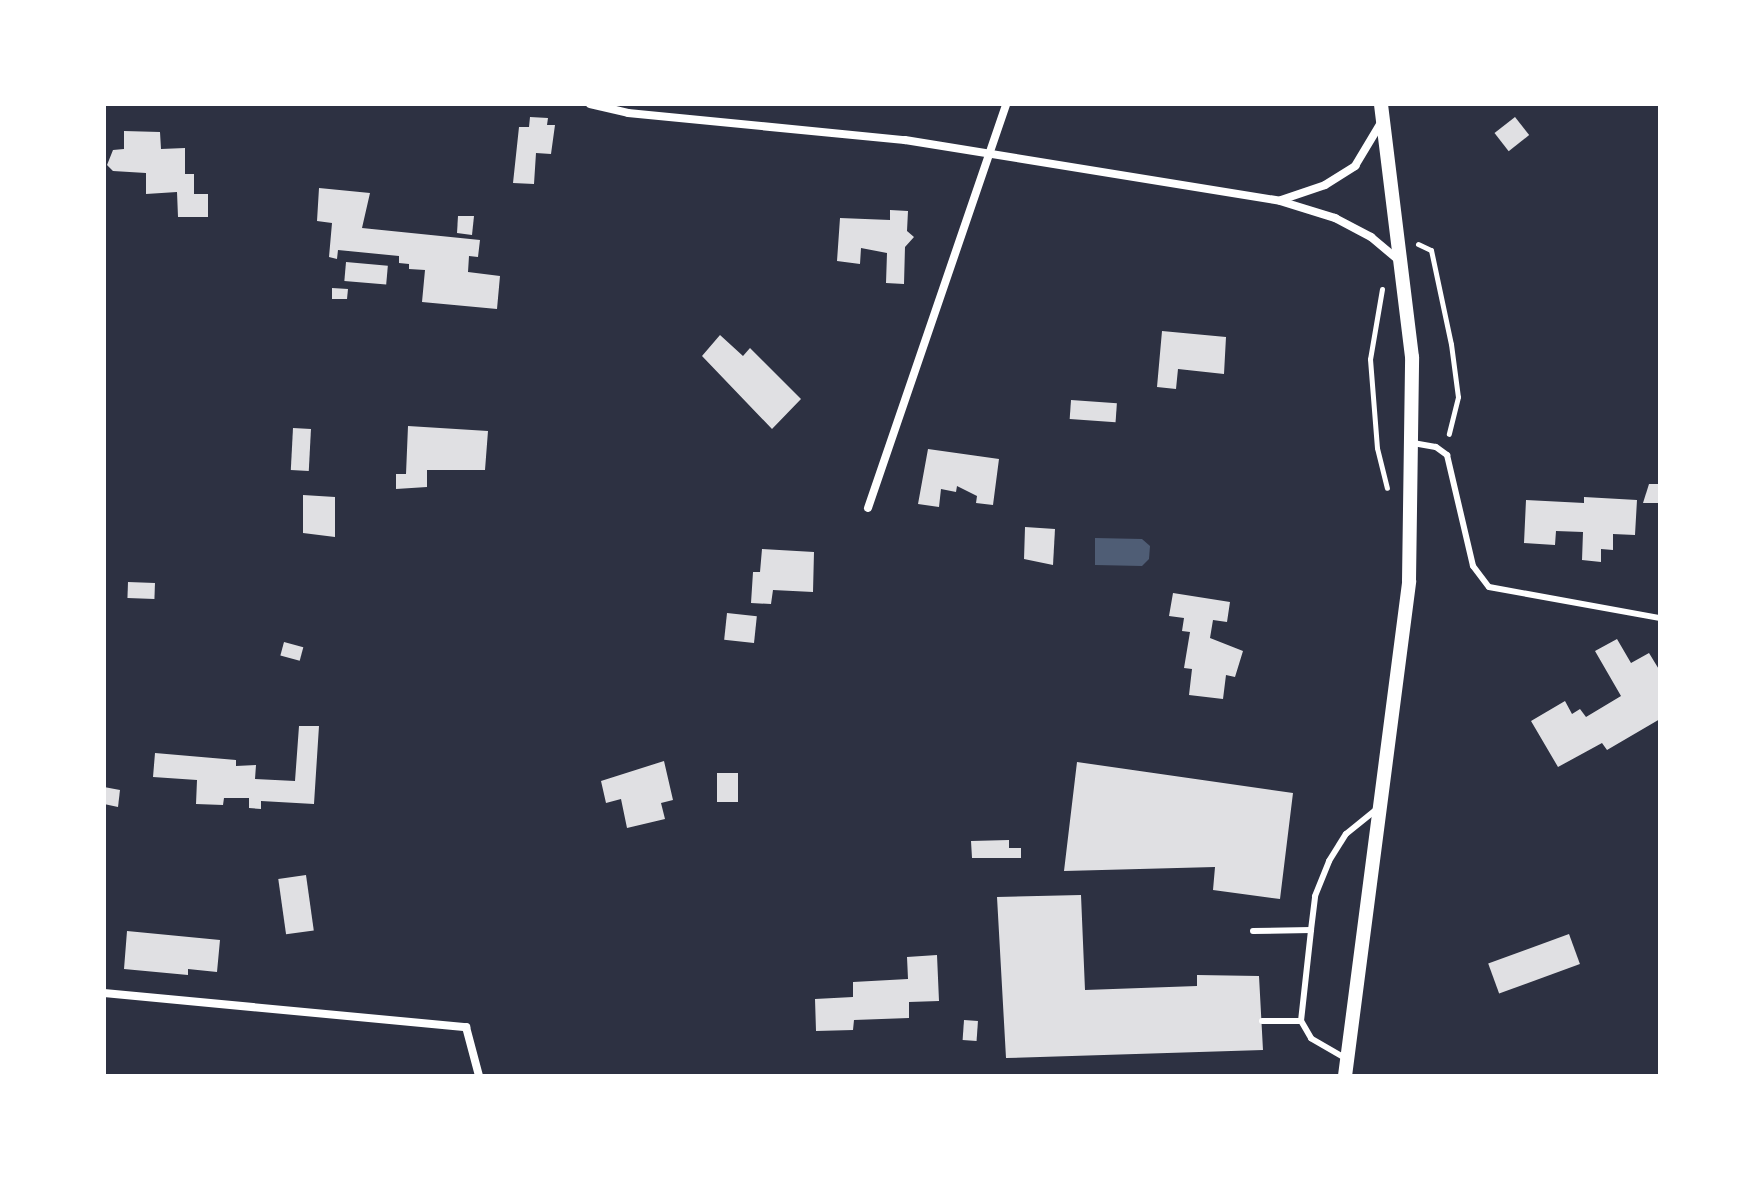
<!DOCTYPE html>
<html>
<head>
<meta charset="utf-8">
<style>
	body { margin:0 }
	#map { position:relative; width:1764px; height:1180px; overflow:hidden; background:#2d3142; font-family:"Noto Sans",sans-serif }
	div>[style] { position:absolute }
	.water>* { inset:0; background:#4f5d75 }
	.building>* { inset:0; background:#e0e0e3; transform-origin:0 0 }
	.path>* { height:5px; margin:-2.5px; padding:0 2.5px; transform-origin:2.5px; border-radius:2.5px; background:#fff }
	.service>* { height:6px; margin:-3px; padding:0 3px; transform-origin:3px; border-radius:3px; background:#fff }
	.minor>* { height:8px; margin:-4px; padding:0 4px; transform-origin:4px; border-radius:4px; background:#fff }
	.tertiary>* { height:14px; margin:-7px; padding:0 7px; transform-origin:7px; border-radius:7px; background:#fff }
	span { translate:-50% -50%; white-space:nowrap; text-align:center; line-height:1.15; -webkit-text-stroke:8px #fff; paint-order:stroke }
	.frame { position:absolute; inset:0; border:106px solid #fff; pointer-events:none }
</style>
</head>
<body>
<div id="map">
	<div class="water">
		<i style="clip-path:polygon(1095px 538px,1142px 539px,1150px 546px,1149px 559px,1142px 566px,1095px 565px)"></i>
	</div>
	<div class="building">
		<i style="clip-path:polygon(530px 117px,548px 118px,547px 125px,555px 125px,551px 154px,536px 153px,534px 184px,513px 183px,519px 127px,529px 127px)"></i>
		<i style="left:1515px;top:117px;width:23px;height:26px;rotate:52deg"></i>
		<i style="clip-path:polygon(124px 131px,160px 132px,161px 149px,185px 148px,185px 174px,194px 174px,194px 194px,208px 194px,208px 217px,178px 217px,177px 192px,146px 194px,146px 173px,113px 171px,107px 165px,113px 150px,124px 149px)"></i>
		<i style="clip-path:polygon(319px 188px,370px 193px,362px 228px,480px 240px,478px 257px,469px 256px,468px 272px,500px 276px,497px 309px,422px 302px,425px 270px,409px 269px,409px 264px,399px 263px,399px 256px,338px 250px,337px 259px,329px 257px,332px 223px,317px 221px)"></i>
		<i style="clip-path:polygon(890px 210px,908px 211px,907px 231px,914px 237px,905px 247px,904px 284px,886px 283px,887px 253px,861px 248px,860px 264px,837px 261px,840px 218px,890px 220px)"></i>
		<i style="clip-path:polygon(458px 216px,474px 216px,472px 235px,457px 233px)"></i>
		<i style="left:346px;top:262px;width:42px;height:19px;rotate:5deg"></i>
		<i style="clip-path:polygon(332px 288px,348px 289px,347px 299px,332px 299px)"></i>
		<i style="clip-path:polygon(1162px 331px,1226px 337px,1224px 374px,1178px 369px,1176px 389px,1157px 387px)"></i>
		<i style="clip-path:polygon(720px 335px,743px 356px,750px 348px,801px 399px,772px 429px,702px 356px)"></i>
		<i style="left:1071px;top:400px;width:46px;height:19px;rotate:4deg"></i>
		<i style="clip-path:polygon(408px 426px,488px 431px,485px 470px,427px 470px,427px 487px,396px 489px,396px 474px,406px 474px)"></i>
		<i style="left:293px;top:428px;width:18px;height:42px;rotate:3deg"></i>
		<i style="clip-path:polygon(928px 449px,999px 459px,993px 505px,976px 503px,977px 496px,957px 486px,956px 492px,941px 489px,939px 507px,918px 504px)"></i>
		<i style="clip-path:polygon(1649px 484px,1659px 484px,1658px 503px,1643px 503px)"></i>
		<i style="clip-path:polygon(303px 495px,335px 497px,335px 537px,303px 533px)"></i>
		<i style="clip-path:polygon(1584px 497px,1637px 500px,1635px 535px,1613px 534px,1613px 550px,1601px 549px,1601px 562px,1582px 560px,1583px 532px,1556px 531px,1555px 545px,1524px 543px,1526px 500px,1584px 503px)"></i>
		<i style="clip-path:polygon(1025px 527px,1055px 529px,1053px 565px,1024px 559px)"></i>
		<i style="clip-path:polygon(762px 549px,814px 552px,813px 592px,773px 590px,771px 604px,751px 603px,753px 572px,760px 572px)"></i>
		<i style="left:128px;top:582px;width:27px;height:16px;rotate:2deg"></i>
		<i style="clip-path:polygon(1173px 593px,1230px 602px,1227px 622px,1213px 620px,1210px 638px,1243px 651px,1235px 677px,1226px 675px,1223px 699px,1189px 695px,1192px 669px,1184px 668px,1190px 632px,1182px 631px,1184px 618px,1169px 616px)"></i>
		<i style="left:727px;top:613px;width:30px;height:27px;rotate:6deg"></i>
		<i style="clip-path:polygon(1617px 639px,1631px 663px,1649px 653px,1660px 671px,1660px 719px,1607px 750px,1602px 743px,1558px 767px,1531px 721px,1565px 701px,1572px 714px,1580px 709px,1586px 717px,1621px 696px,1595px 651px)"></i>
		<i style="left:284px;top:642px;width:20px;height:14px;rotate:15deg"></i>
		<i style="clip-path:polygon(299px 726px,319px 726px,314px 804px,261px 801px,261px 809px,249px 808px,249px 798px,224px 798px,223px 805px,196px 804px,197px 780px,153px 777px,155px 753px,236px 760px,236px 766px,256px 765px,255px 779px,295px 781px)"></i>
		<i style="clip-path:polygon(664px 761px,673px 800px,661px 803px,665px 819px,627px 828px,621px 799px,606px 803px,601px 781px)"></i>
		<i style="clip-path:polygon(1077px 762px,1293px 793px,1280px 899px,1213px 890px,1215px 867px,1064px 871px)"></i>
		<i style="left:717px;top:773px;width:21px;height:29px"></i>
		<i style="clip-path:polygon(104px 787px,120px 790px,118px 807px,104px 804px)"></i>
		<i style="clip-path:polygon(1009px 840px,1009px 848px,1021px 848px,1021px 858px,972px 858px,971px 841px)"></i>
		<i style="left:306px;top:875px;width:56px;height:28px;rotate:82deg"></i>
		<i style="clip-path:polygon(1081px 895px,1085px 990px,1197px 986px,1197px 975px,1259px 976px,1263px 1050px,1006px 1058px,997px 897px)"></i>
		<i style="clip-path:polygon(127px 931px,220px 940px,217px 972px,188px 969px,188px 975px,124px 969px)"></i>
		<i style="left:1569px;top:934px;width:32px;height:86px;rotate:70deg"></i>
		<i style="clip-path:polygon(937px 955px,939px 1001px,909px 1002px,909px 1018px,854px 1020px,853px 1030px,816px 1031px,815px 999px,853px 997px,853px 982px,908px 979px,907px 957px)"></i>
		<i style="left:964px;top:1020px;width:14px;height:20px;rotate:4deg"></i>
	</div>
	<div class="path">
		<i style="left:1418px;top:244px;width:14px;rotate:25deg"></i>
		<i style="left:1431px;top:250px;width:96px;rotate:78deg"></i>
		<i style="left:1451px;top:344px;width:53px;rotate:82.5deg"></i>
		<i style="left:1458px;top:397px;width:38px;rotate:104deg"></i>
		<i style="left:1382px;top:289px;width:71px;rotate:99.7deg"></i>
		<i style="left:1370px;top:359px;width:89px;rotate:85.5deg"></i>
		<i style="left:1377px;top:448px;width:41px;rotate:76deg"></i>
	</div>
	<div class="service">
		<i style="left:1413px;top:443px;width:23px;rotate:10deg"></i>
		<i style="left:1436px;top:447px;width:14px;rotate:36deg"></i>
		<i style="left:1447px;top:455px;width:114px;rotate:76.8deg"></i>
		<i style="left:1473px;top:566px;width:26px;rotate:53deg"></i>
		<i style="left:1489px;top:587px;width:174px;rotate:10.3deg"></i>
		<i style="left:1253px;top:931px;width:58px;rotate:-1deg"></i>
		<i style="left:1262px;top:1021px;width:39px"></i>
		<i style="left:1345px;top:1058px;width:39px;rotate:-150deg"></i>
		<i style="left:1311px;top:1038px;width:20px;rotate:-120deg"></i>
		<i style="left:1301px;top:1021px;width:92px;rotate:-83.7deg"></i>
		<i style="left:1311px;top:930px;width:34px;rotate:-83deg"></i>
		<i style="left:1315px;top:896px;width:38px;rotate:-68deg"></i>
		<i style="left:1329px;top:861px;width:32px;rotate:-58deg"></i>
		<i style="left:1346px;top:834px;width:38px;rotate:-39deg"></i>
	</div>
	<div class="minor">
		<i style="left:590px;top:104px;width:39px;rotate:13deg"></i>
		<i style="left:628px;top:113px;width:278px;rotate:5.6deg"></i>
		<i style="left:905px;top:140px;width:380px;rotate:9.2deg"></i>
		<i style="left:1280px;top:201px;width:58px;rotate:17.2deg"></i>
		<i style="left:1335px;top:218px;width:41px;rotate:27.8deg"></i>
		<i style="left:1371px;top:237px;width:35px;rotate:40deg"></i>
		<i style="left:1281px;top:200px;width:46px;rotate:-18.8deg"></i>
		<i style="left:1325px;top:185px;width:36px;rotate:-32deg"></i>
		<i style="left:1355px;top:166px;width:52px;rotate:-59deg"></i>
		<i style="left:868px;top:508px;width:427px;rotate:-71.1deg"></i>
		<i style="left:104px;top:993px;width:364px;rotate:5.4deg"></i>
		<i style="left:466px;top:1027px;width:51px;rotate:75.1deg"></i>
	</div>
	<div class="tertiary">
		<i style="left:1345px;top:1076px;width:499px;rotate:-82.6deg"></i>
		<i style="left:1409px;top:581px;width:224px;rotate:-89.2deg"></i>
		<i style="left:1412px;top:357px;width:255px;rotate:-97deg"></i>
	</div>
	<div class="frame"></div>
</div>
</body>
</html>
